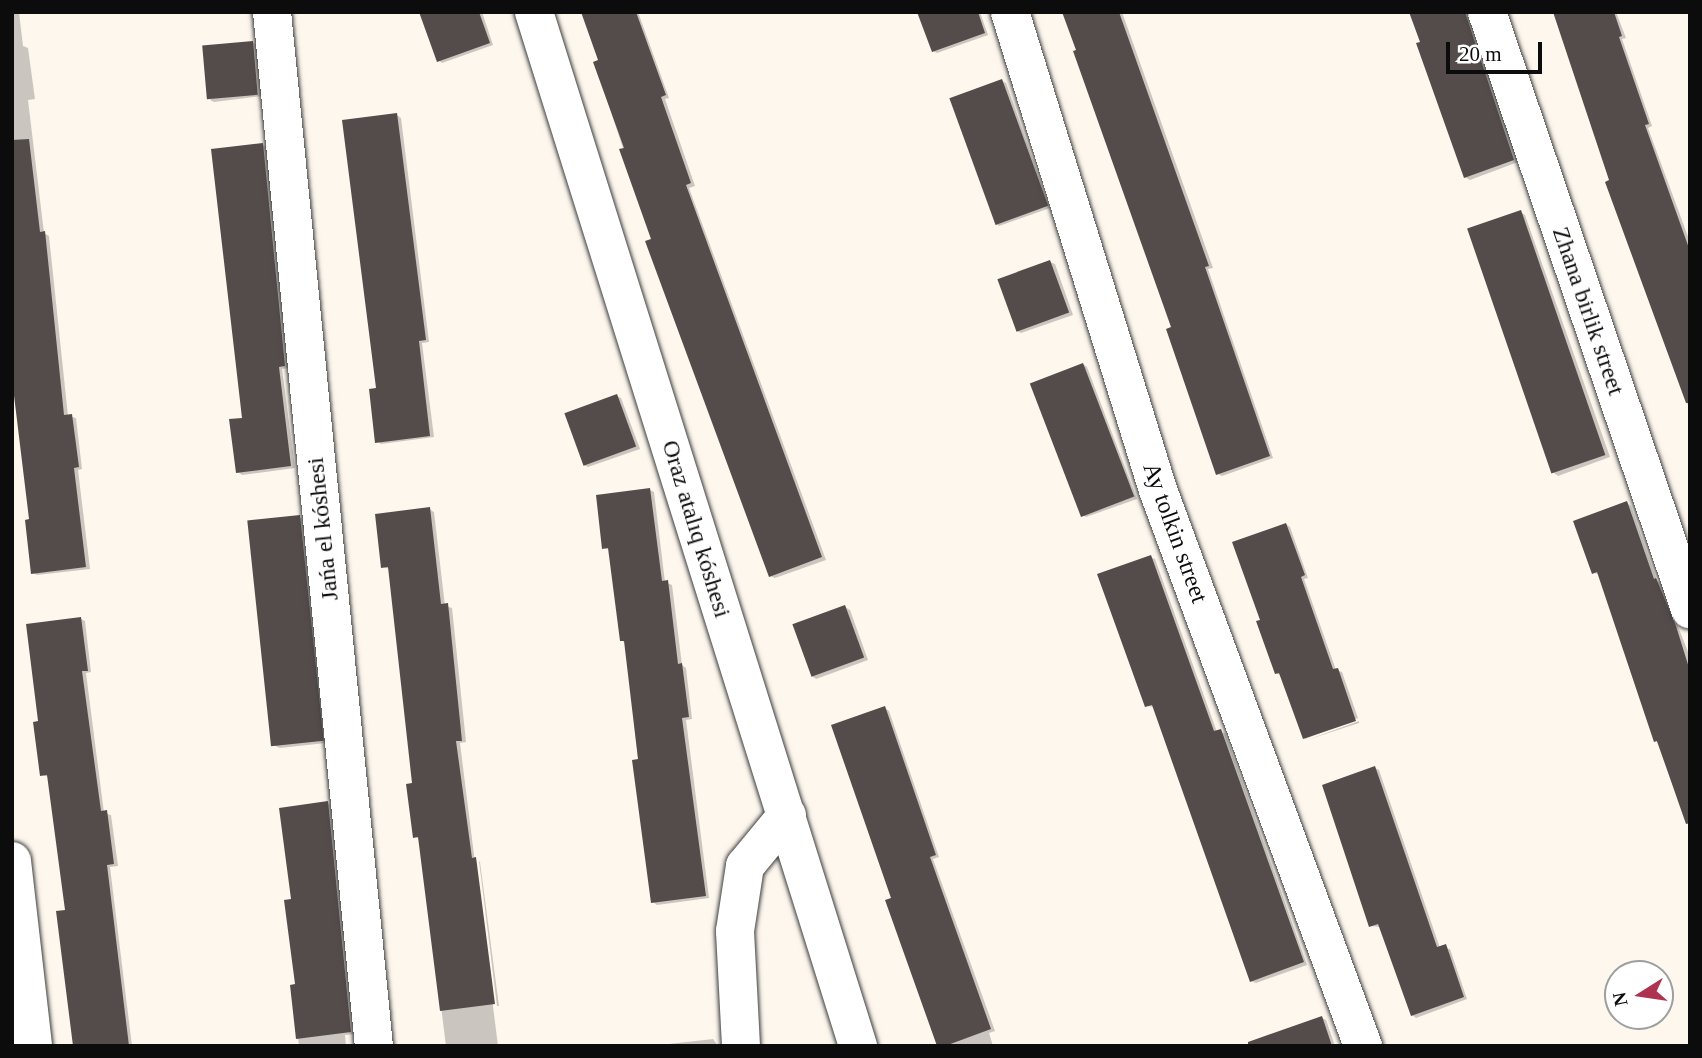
<!DOCTYPE html>
<html>
<head>
<meta charset="utf-8">
<style>
	body { margin:0 }
	#map { position:relative; width:1702px; height:1058px; overflow:hidden; background:#fdf7ee; font-family:"Times New Roman",serif }
	div>[style] { position:absolute }
	.shadow>* { inset:0; background:#0003 }
	.building>* { inset:0; background:#544c4a; transform-origin:0 0 }
	.roads { filter:drop-shadow(0 0 2px #3f3f3f) drop-shadow(0 0 2px #3f3f3f) }
	.minor>* { height:38px; margin:-19px; padding:0 19px; transform-origin:19px; border-radius:19px; background:#fff }
	span { translate:-50% -50%; white-space:nowrap; text-align:center; line-height:1.15; -webkit-text-stroke:7px #fff; paint-order:stroke }
	.street-label { font-size:24px; color:#0c0c0c }
	.frame { position:absolute; inset:0; border:14px solid #0c0c0c; pointer-events:none }
	.north { position:absolute; left:1604px; top:960px; width:70px; height:70px; box-sizing:border-box; background:#fff; border:2px solid #9e9e9e; border-radius:50%; rotate:258deg; font-size:19px; font-weight:700; line-height:28px; text-align:center; color:#0c0c0c }
	.north::after { content:''; display:block; margin:auto; width:24px; height:32px; background:#ae3350; clip-path:polygon(50% 0,100% 100%,50% 72%,0 100%) }
	.scale { position:absolute; left:1446px; top:42px; width:96px; height:32px; box-sizing:border-box; border:4px solid #0c0c0c; border-top:0; padding-left:9px; font-size:21px; line-height:24px; white-space:nowrap; color:#0c0c0c; -webkit-text-stroke:5px #fff; paint-order:stroke }
</style>
</head>
<body>
<div id="map">
	<div class="shadow">
		<i style="clip-path:polygon(12px 12px,19px 12px,23px 46px,28px 48px,35px 99px,28px 100px,44px 233px,49px 236px,68px 416px,76px 418px,82px 469px,78px 470px,90px 569px,37px 575px,33px 573px,31px 521px,12px 375px)"></i>
		<i style="clip-path:polygon(421px 12px,482px 12px,493px 45px,442px 63px,438px 60px)"></i>
		<i style="clip-path:polygon(584px 12px,638px 12px,669px 98px,665px 99px,695px 186px,689px 188px,826px 560px,775px 578px,770px 576px,653px 240px,595px 63px,600px 61px)"></i>
		<i style="clip-path:polygon(919px 12px,980px 12px,988px 35px,937px 53px,933px 51px)"></i>
		<i style="clip-path:polygon(1063px 12px,1122px 12px,1213px 268px,1208px 269px,1273px 458px,1222px 476px,1218px 474px,1173px 328px)"></i>
		<i style="clip-path:polygon(1411px 12px,1468px 12px,1518px 162px,1470px 180px,1465px 177px)"></i>
		<i style="clip-path:polygon(1555px 12px,1616px 12px,1626px 38px,1622px 39px,1652px 126px,1648px 128px,1690px 242px,1690px 411px,1607px 183px,1611px 182px)"></i>
		<i style="clip-path:polygon(252px 42px,257px 45px,262px 96px,214px 102px,210px 100px)"></i>
		<i style="clip-path:polygon(1002px 81px,1006px 83px,1050px 208px,999px 226px,995px 223px)"></i>
		<i style="clip-path:polygon(397px 115px,401px 118px,429px 342px,422px 343px,434px 437px,381px 444px,377px 441px,378px 389px)"></i>
		<i style="clip-path:polygon(263px 145px,267px 147px,289px 368px,282px 369px,295px 468px,242px 475px,238px 472px,244px 419px)"></i>
		<i style="clip-path:polygon(1520px 212px,1525px 215px,1610px 457px,1558px 476px,1554px 473px)"></i>
		<i style="clip-path:polygon(1050px 262px,1055px 264px,1073px 315px,1021px 333px,1017px 331px)"></i>
		<i style="clip-path:polygon(1083px 364px,1087px 367px,1137px 499px,1086px 517px,1082px 515px)"></i>
		<i style="clip-path:polygon(617px 396px,621px 398px,640px 449px,588px 467px,584px 465px)"></i>
		<i style="clip-path:polygon(650px 490px,654px 492px,665px 582px,672px 585px,682px 665px,686px 668px,692px 719px,686px 720px,709px 898px,657px 905px,653px 902px,626px 643px,621px 640px,610px 550px,604px 548px)"></i>
		<i style="clip-path:polygon(1627px 503px,1631px 506px,1657px 581px,1661px 583px,1690px 657px,1690px 830px,1637px 689px,1600px 574px,1593px 573px)"></i>
		<i style="clip-path:polygon(429px 509px,434px 512px,445px 606px,452px 608px,466px 742px,460px 743px,498px 1046px,446px 1046px,420px 840px,415px 836px,414px 785px,390px 569px,383px 567px)"></i>
		<i style="clip-path:polygon(299px 517px,304px 520px,326px 743px,280px 748px,275px 746px)"></i>
		<i style="clip-path:polygon(1286px 524px,1290px 527px,1308px 578px,1304px 579px,1336px 670px,1342px 672px,1358px 718px,1305px 739px,1280px 675px,1276px 673px,1262px 621px)"></i>
		<i style="clip-path:polygon(1150px 557px,1155px 559px,1217px 732px,1225px 733px,1307px 965px,1256px 983px,1251px 981px,1155px 707px,1146px 706px)"></i>
		<i style="clip-path:polygon(845px 607px,850px 610px,868px 660px,816px 679px,812px 676px)"></i>
		<i style="clip-path:polygon(81px 619px,85px 621px,91px 672px,86px 673px,104px 813px,111px 815px,118px 866px,110px 867px,132px 1046px,75px 1046px,66px 911px,49px 777px,42px 775px,40px 723px)"></i>
		<i style="clip-path:polygon(885px 708px,889px 711px,939px 857px,933px 859px,995px 1031px,989px 1033px,993px 1046px,938px 1046px,893px 899px)"></i>
		<i style="clip-path:polygon(1359px 721px,1359px 723px,1307px 740px)"></i>
		<i style="clip-path:polygon(1375px 768px,1379px 770px,1440px 948px,1450px 949px,1467px 999px,1416px 1018px,1412px 1015px,1381px 927px,1370px 926px)"></i>
		<i style="clip-path:polygon(328px 803px,332px 806px,354px 1034px,345px 1035px,346px 1046px,299px 1046px,291px 986px,297px 986px)"></i>
		<i style="clip-path:polygon(479px 861px,480px 862px,499px 1006px,497px 1006px)"></i>
		<i style="clip-path:polygon(1322px 1018px,1326px 1020px,1335px 1046px,1274px 1046px)"></i>
		<i style="clip-path:polygon(713px 1039px,718px 1046px,661px 1046px,660px 1045px)"></i>
	</div>
	<div class="building">
		<i style="clip-path:polygon(419px 12px,479px 12px,490px 43px,437px 62px)"></i>
		<i style="clip-path:polygon(581px 12px,636px 12px,666px 95px,661px 97px,691px 183px,686px 185px,822px 557px,769px 577px,645px 241px,651px 239px,619px 149px,624px 148px,593px 62px,598px 60px)"></i>
		<i style="clip-path:polygon(917px 12px,978px 12px,985px 33px,932px 52px)"></i>
		<i style="clip-path:polygon(1062px 12px,1119px 12px,1209px 266px,1205px 267px,1270px 456px,1216px 475px,1166px 329px,1171px 327px,1073px 51px,1076px 50px)"></i>
		<i style="clip-path:polygon(1409px 12px,1465px 12px,1514px 160px,1464px 178px,1416px 43px,1420px 42px)"></i>
		<i style="clip-path:polygon(1553px 12px,1614px 12px,1622px 36px,1619px 37px,1649px 124px,1645px 125px,1690px 251px,1690px 403px,1686px 403px,1605px 182px,1609px 180px)"></i>
		<i style="left:253px;top:41px;width:54px;height:51px;rotate:85deg"></i>
		<i style="left:1002px;top:79px;width:135px;height:56px;rotate:70deg"></i>
		<i style="clip-path:polygon(397px 113px,426px 340px,419px 341px,430px 436px,375px 443px,369px 389px,376px 388px,342px 120px)"></i>
		<i style="clip-path:polygon(29px 139px,40px 232px,45px 231px,64px 415px,72px 414px,79px 467px,74px 468px,86px 567px,31px 574px,25px 520px,29px 519px,12px 379px,12px 140px)"></i>
		<i style="clip-path:polygon(263px 143px,285px 366px,279px 367px,291px 466px,236px 473px,229px 419px,242px 418px,211px 149px)"></i>
		<i style="left:1521px;top:210px;width:259px;height:57px;rotate:71deg"></i>
		<i style="left:1050px;top:260px;width:56px;height:56px;rotate:70deg"></i>
		<i style="left:1083px;top:363px;width:143px;height:57px;rotate:69deg"></i>
		<i style="left:617px;top:394px;width:56px;height:56px;rotate:70deg"></i>
		<i style="clip-path:polygon(650px 488px,662px 581px,668px 580px,678px 664px,682px 663px,689px 717px,682px 718px,706px 896px,651px 903px,632px 760px,638px 759px,624px 641px,620px 641px,608px 548px,602px 549px,596px 495px)"></i>
		<i style="clip-path:polygon(1627px 501px,1654px 579px,1656px 578px,1676px 626px,1690px 671px,1690px 823px,1686px 824px,1657px 741px,1654px 742px,1597px 572px,1592px 574px,1573px 521px)"></i>
		<i style="clip-path:polygon(430px 507px,441px 604px,448px 603px,462px 741px,456px 741px,472px 858px,476px 857px,495px 1004px,440px 1011px,418px 837px,413px 838px,406px 784px,412px 783px,388px 567px,381px 568px,375px 514px)"></i>
		<i style="left:300px;top:515px;width:227px;height:53px;rotate:84deg"></i>
		<i style="clip-path:polygon(1286px 523px,1305px 575px,1301px 577px,1333px 669px,1338px 668px,1356px 721px,1303px 739px,1279px 673px,1275px 674px,1256px 621px,1260px 620px,1232px 542px)"></i>
		<i style="clip-path:polygon(1151px 555px,1214px 731px,1221px 729px,1304px 962px,1250px 982px,1152px 705px,1145px 707px,1097px 574px)"></i>
		<i style="left:845px;top:605px;width:56px;height:56px;rotate:70deg"></i>
		<i style="clip-path:polygon(81px 617px,88px 671px,82px 671px,101px 811px,107px 810px,114px 864px,107px 865px,129px 1046px,73px 1046px,56px 911px,65px 910px,47px 775px,40px 776px,33px 722px,38px 721px,26px 624px)"></i>
		<i style="clip-path:polygon(885px 706px,936px 855px,930px 857px,991px 1029px,945px 1046px,937px 1046px,885px 900px,891px 898px,831px 725px)"></i>
		<i style="clip-path:polygon(1375px 766px,1437px 947px,1446px 944px,1464px 997px,1411px 1016px,1378px 924px,1369px 927px,1322px 785px)"></i>
		<i style="clip-path:polygon(328px 801px,351px 1032px,296px 1039px,290px 985px,295px 984px,284px 900px,291px 899px,279px 808px)"></i>
		<i style="clip-path:polygon(1322px 1016px,1332px 1046px,1248px 1046px,1248px 1042px)"></i>
	</div>
	<div class="roads">
		<div class="minor">
			<i style="left:272px;top:12px;width:1039px;rotate:84.37deg"></i>
			<i style="left:534px;top:12px;width:1084px;rotate:72.6deg"></i>
			<i style="left:1010px;top:12px;width:500px;rotate:72.8deg"></i>
			<i style="left:1158px;top:490px;width:593px;rotate:69.76deg"></i>
			<i style="left:1487px;top:12px;width:631px;rotate:71.22deg"></i>
			<i style="left:12px;top:861px;width:186px;rotate:83.5deg"></i>
			<i style="left:741px;top:1046px;width:115px;rotate:-93deg"></i>
			<i style="left:735px;top:931px;width:66px;rotate:-81.3deg"></i>
			<i style="left:745px;top:866px;width:66px;rotate:-50.5deg"></i>
		</div>
	</div>
	<div class="street-label">
		<span style="left:1588px;top:311px;rotate:71deg">Zhana birlik street</span>
		<span style="left:323px;top:529px;rotate:-96deg">Jańa el kóshesi</span>
		<span style="left:696px;top:529px;rotate:73deg">Oraz atalıq kóshesi</span>
		<span style="left:1175px;top:533px;rotate:70deg">Ay tolkin street</span>
	</div>
	<div class="frame"></div>
	<div class="north">N</div>
	<div class="scale">20 m</div>
</div>
</body>
</html>
